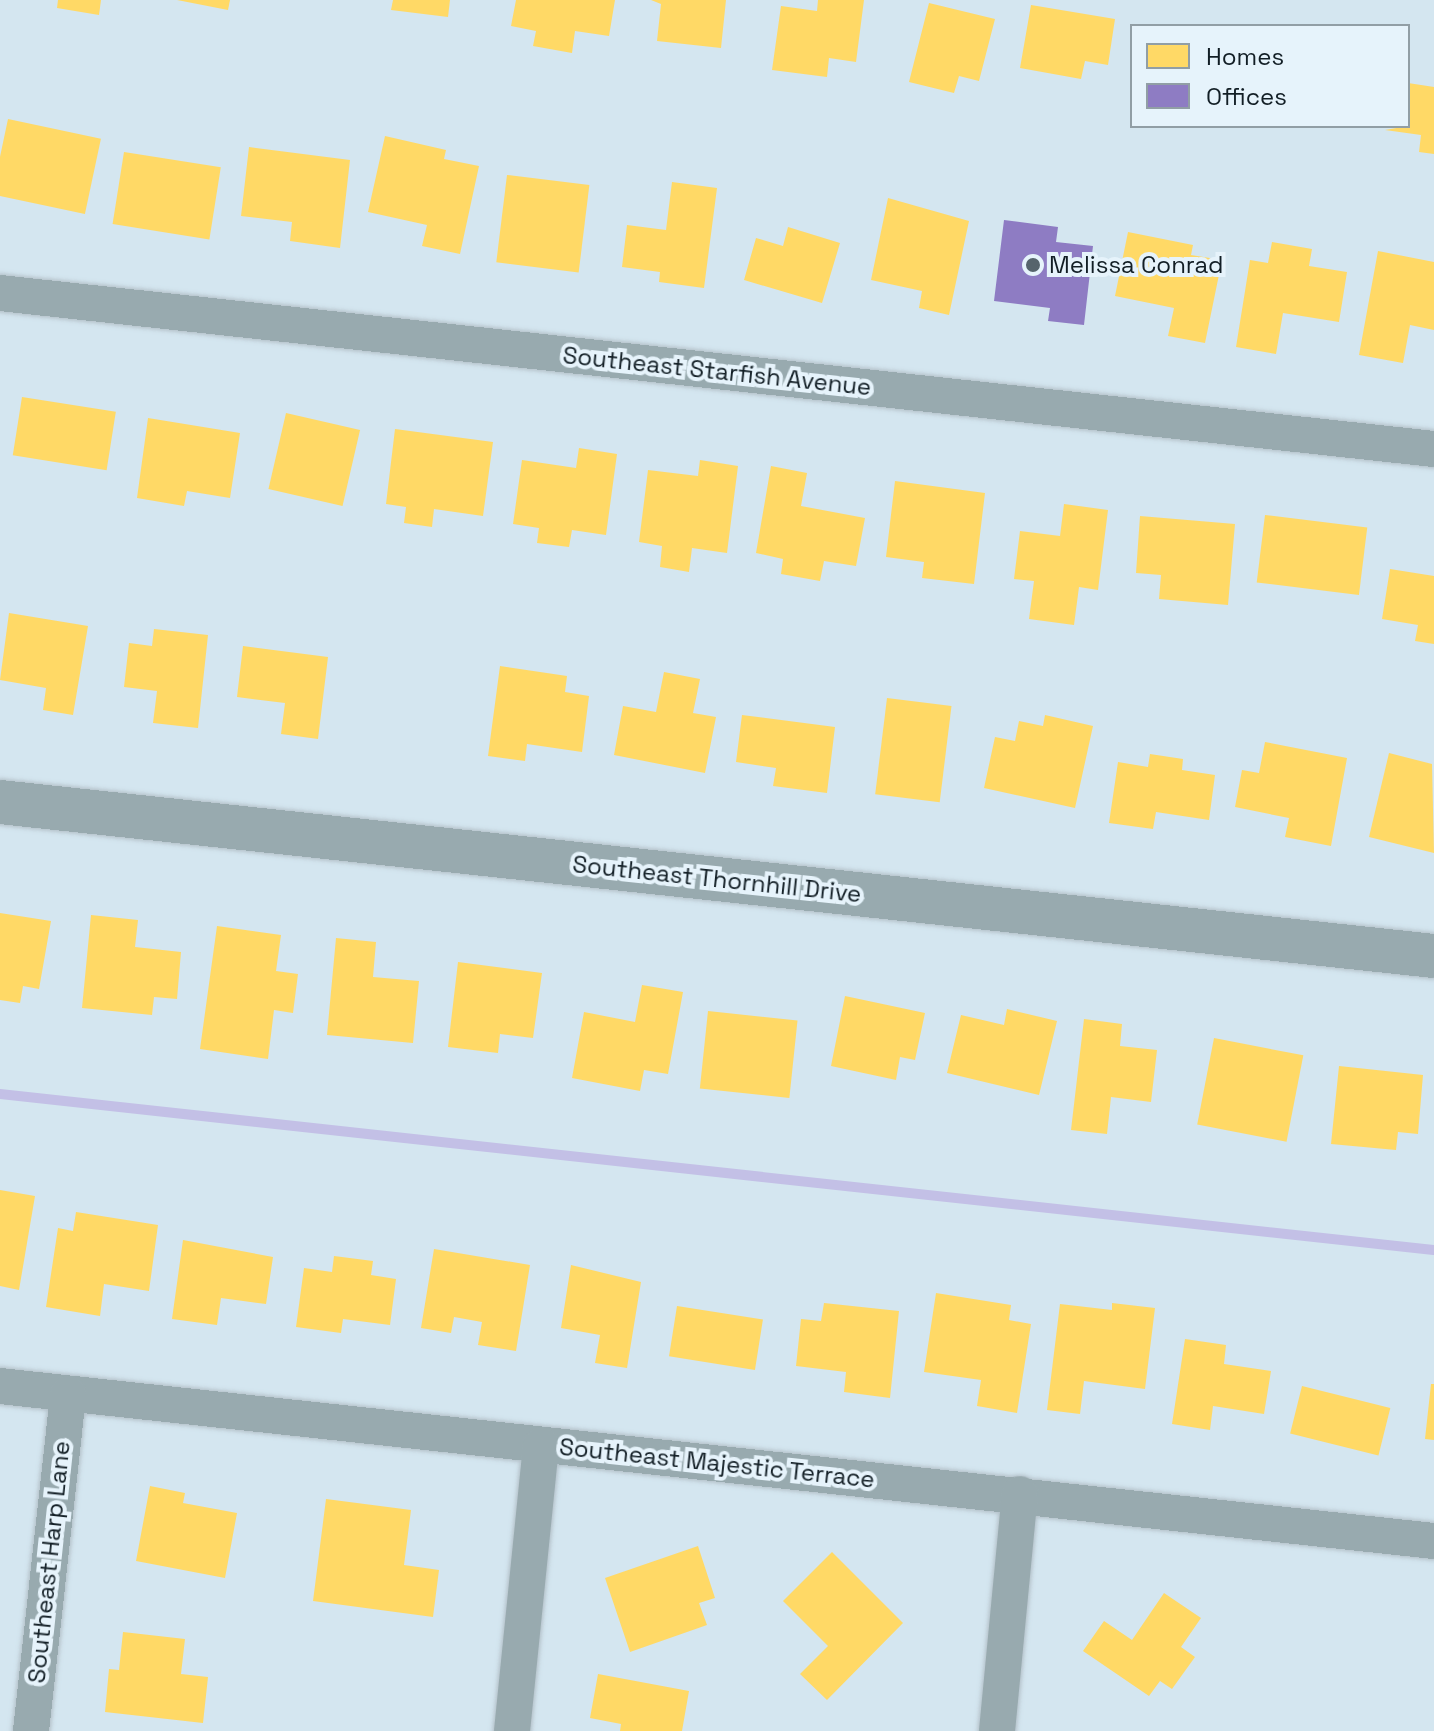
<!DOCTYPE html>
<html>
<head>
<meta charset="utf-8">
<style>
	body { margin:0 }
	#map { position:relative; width:1434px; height:1731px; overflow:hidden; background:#d4e6f0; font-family:"Space Grotesk",sans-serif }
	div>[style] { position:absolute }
	.homes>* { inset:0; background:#ffd966; transform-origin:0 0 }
	.offices>* { inset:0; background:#8e7cc3 }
	.stream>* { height:10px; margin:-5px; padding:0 5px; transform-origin:5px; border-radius:5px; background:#c3c0e6 }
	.roads { filter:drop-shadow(0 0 2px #b4c1c9) drop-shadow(0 0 2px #b4c1c9) }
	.minor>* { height:36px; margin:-18px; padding:0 18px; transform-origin:18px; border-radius:18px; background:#98aaaf }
	.tertiary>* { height:44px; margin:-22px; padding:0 22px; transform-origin:22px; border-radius:22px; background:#98aaaf }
	.dots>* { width:22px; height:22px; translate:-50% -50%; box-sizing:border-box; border:4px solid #e6f3fb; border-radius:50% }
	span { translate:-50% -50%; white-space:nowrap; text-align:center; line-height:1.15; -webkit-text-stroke:8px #e6f3fb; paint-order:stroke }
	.poi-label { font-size:24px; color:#121e25 }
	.left { translate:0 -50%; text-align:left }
	.street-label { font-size:24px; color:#121e25 }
	.legend { position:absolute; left:1130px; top:24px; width:280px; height:104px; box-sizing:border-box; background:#e6f3fb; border:2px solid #919ea5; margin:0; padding:10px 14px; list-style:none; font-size:24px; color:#121e25 }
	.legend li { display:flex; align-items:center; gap:16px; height:40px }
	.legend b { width:40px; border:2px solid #919ea5 }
</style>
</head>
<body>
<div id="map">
	<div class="homes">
		<i style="clip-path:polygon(58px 0,101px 0,99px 15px,57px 8px)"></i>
		<i style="clip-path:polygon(177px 0,230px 0,228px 10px)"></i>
		<i style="clip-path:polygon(393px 0,450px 0,448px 17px,391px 10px)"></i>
		<i style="clip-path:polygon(516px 0,615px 0,609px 36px,575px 31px,572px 53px,533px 46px,536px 31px,511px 26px)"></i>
		<i style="clip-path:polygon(651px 0,726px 0,721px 48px,657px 41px,661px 4px)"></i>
		<i style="clip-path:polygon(818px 0,864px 0,856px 62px,829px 58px,827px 77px,772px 70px,781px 6px,817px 11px)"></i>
		<i style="clip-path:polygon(929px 3px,995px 19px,979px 81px,959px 76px,954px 93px,909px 82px)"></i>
		<i style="clip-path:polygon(1031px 5px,1115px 19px,1108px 65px,1085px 61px,1081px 79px,1020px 68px)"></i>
		<i style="clip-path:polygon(1408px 83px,1434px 87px,1434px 154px,1419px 152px,1421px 135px,1385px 130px,1408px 126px)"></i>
		<i style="left:8px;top:119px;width:95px;height:77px;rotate:12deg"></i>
		<i style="clip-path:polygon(385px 136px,446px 150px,444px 159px,479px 166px,460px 254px,422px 246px,427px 225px,368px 212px)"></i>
		<i style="clip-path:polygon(249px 147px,350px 160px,340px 248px,290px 241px,292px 222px,241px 216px)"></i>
		<i style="left:124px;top:152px;width:98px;height:73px;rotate:9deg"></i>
		<i style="left:507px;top:175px;width:83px;height:88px;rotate:7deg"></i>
		<i style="clip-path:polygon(672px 182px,717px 188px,704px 288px,659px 282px,660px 272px,622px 267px,627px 225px,666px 230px)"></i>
		<i style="clip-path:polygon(888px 198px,969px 221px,949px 315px,919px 308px,922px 291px,871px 280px)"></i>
		<i style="clip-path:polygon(788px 227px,840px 243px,822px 303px,744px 280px,756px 238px,783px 246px)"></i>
		<i style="clip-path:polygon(1128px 232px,1193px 245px,1191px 255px,1222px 260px,1205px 343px,1168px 336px,1174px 308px,1115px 296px)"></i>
		<i style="clip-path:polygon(1272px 242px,1312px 249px,1309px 266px,1347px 272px,1339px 322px,1283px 313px,1276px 354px,1236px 347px,1250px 260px,1268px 263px)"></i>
		<i style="clip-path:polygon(1378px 251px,1434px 262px,1434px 330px,1410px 325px,1403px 363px,1359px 355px)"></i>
		<i style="left:22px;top:397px;width:95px;height:59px;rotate:9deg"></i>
		<i style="left:286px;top:413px;width:76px;height:78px;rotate:13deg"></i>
		<i style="clip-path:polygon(148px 418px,240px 433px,230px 498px,187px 491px,184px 506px,137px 498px)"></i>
		<i style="clip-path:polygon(395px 429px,493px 442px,483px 516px,434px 509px,432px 527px,404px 523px,406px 507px,386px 504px)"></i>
		<i style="clip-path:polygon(579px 448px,617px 454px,606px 535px,572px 530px,569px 547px,537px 543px,539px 528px,513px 524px,522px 460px,576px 468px)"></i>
		<i style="clip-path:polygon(700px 460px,738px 466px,727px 553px,692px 548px,689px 572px,660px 567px,662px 546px,639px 542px,648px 470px,698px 476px)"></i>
		<i style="clip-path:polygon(771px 466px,807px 473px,801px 506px,865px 518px,856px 566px,824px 561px,820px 581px,781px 574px,783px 559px,756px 553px)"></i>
		<i style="clip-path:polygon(895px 481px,985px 493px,974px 584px,922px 578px,924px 562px,886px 557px)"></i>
		<i style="clip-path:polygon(1064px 504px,1108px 510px,1098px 590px,1079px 587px,1074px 625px,1029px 619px,1034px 581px,1014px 579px,1020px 531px,1060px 536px)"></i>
		<i style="left:1265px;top:515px;width:103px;height:68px;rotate:7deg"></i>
		<i style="clip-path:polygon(1140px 516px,1235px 524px,1228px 605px,1159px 599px,1161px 575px,1136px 573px)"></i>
		<i style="clip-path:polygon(1390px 569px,1434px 576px,1434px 644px,1415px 641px,1418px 625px,1382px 619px)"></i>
		<i style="clip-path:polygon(9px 613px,88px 626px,73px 715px,43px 710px,46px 688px,0 680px)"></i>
		<i style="clip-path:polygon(154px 629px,208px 635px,198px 728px,153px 723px,157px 691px,124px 687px,129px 643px,152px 646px)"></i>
		<i style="clip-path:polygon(243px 646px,328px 657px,318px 739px,281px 734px,285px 703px,237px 697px)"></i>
		<i style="clip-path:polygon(500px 666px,567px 676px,565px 692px,589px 696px,582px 752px,527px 744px,525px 761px,488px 756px)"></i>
		<i style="clip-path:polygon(664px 672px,700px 679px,693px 713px,716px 717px,705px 773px,614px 755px,623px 706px,656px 712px)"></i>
		<i style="left:887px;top:698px;width:65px;height:97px;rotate:7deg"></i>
		<i style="clip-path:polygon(742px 715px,835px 727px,827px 793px,773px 786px,776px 768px,736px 762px)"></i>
		<i style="clip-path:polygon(1045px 715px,1093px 726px,1075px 808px,984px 788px,995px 737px,1015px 741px,1019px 721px,1043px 726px)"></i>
		<i style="clip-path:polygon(1265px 742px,1347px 758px,1331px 846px,1285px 837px,1289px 818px,1235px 807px,1242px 770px,1259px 773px)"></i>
		<i style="clip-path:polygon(1389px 753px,1432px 764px,1434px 853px,1369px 837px)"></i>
		<i style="clip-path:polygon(1150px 754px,1183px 759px,1182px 770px,1215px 775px,1209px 820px,1156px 812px,1153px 829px,1109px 823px,1118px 762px,1148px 767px)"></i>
		<i style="clip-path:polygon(0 913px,51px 921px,39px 989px,23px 986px,20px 1003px,0 1000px)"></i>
		<i style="clip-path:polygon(91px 915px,138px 920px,135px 947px,181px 952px,177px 999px,154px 997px,152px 1015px,82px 1008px)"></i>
		<i style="clip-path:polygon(217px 926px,281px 935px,276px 971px,298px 974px,293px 1013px,274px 1010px,268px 1059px,200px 1049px)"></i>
		<i style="clip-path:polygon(336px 938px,376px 942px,373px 977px,419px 981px,413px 1043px,327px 1035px)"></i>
		<i style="clip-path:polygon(458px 962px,542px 973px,533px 1038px,500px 1034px,498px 1053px,448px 1047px)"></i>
		<i style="clip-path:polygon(642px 985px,683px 992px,668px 1074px,644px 1070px,640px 1091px,572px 1078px,584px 1012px,635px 1022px)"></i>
		<i style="clip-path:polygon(845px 996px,925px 1013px,915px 1060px,900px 1057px,896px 1080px,831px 1066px)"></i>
		<i style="clip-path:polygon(1007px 1009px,1057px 1021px,1039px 1095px,947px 1073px,961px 1015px,1004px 1025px)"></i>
		<i style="left:708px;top:1011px;width:90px;height:78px;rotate:6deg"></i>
		<i style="clip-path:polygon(1084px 1019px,1122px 1024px,1120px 1046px,1157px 1050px,1151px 1102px,1111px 1097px,1107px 1134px,1071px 1130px)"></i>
		<i style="left:1214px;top:1038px;width:91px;height:88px;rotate:11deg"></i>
		<i style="clip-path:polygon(1339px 1066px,1423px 1075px,1418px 1134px,1398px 1132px,1396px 1150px,1331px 1144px)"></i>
		<i style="clip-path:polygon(0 1190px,35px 1196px,19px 1290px,0 1286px)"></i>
		<i style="clip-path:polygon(76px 1212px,158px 1225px,149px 1291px,104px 1284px,100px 1316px,46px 1307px,58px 1228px,73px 1231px)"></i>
		<i style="clip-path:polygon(183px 1240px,273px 1257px,266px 1304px,221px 1298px,217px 1325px,172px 1319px)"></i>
		<i style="clip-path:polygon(434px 1249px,530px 1265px,516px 1351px,478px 1345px,482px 1322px,454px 1317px,451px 1333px,421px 1328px)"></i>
		<i style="clip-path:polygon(334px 1256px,373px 1261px,371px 1275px,396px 1279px,390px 1325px,343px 1319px,341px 1333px,296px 1327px,304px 1268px,332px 1272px)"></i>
		<i style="clip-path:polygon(571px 1265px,641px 1282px,627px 1368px,595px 1363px,600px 1335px,561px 1328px)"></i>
		<i style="clip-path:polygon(936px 1293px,1011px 1305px,1009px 1320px,1031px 1324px,1017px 1413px,977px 1406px,981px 1380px,924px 1372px)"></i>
		<i style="clip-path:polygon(824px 1303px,899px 1311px,890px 1398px,844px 1392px,846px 1372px,796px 1366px,801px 1319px,821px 1321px)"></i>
		<i style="clip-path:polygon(1112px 1303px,1155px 1308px,1145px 1389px,1084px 1381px,1080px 1414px,1047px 1410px,1060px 1304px,1112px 1310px)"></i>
		<i style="left:677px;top:1306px;width:87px;height:51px;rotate:9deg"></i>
		<i style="clip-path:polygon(1185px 1339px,1226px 1345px,1224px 1364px,1271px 1371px,1264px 1414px,1213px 1406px,1210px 1430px,1172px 1424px)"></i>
		<i style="clip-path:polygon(1431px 1384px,1434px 1384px,1434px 1440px,1425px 1439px)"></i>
		<i style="left:1302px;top:1386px;width:91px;height:49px;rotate:14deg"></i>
		<i style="clip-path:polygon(150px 1486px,185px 1493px,183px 1503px,237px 1513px,225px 1578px,136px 1561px)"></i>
		<i style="clip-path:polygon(326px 1499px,411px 1510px,404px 1565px,439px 1570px,433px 1617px,313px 1601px)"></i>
		<i style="clip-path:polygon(698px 1546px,715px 1598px,699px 1603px,707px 1625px,630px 1652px,605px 1578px)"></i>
		<i style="clip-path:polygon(832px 1552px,903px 1623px,827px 1700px,800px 1674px,828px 1646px,783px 1601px)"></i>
		<i style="clip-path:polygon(1164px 1593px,1201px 1618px,1181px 1647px,1195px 1657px,1172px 1689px,1160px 1681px,1149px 1696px,1083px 1651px,1104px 1621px,1132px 1640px)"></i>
		<i style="clip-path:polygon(123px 1632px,185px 1639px,181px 1674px,208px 1677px,203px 1723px,105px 1712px,109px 1669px,119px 1670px)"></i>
		<i style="clip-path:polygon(598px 1674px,689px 1691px,682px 1731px,620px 1731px,621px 1724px,590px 1718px)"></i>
	</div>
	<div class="offices">
		<i style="clip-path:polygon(1004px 220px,1058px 227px,1056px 242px,1093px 246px,1084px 325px,1048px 321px,1050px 308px,994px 301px)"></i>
	</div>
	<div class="stream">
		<i style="left:0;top:1094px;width:1442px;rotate:6.21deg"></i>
	</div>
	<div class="roads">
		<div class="minor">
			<i style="left:0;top:293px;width:1442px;rotate:6.21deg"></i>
			<i style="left:0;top:1386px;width:1442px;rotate:6.17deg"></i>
			<i style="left:31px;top:1731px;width:339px;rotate:-83.7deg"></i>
			<i style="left:512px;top:1731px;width:287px;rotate:-84.2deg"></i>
			<i style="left:997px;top:1731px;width:238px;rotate:-84.5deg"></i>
		</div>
		<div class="tertiary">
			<i style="left:0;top:802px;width:1442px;rotate:6.13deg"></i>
		</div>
	</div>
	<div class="dots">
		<i style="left:1033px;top:265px;background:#56646c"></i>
	</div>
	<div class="poi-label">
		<span class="left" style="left:1049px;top:265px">Melissa Conrad</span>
	</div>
	<div class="street-label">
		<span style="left:717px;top:371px;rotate:6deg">Southeast Starfish Avenue</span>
		<span style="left:717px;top:879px;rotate:6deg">Southeast Thornhill Drive</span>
		<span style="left:717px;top:1463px;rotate:6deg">Southeast Majestic Terrace</span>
		<span style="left:49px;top:1562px;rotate:-84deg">Southeast Harp Lane</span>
	</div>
	<ul class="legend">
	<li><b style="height:22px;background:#ffd966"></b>Homes</li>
	<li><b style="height:22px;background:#8e7cc3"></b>Offices</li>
	</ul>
</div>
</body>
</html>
